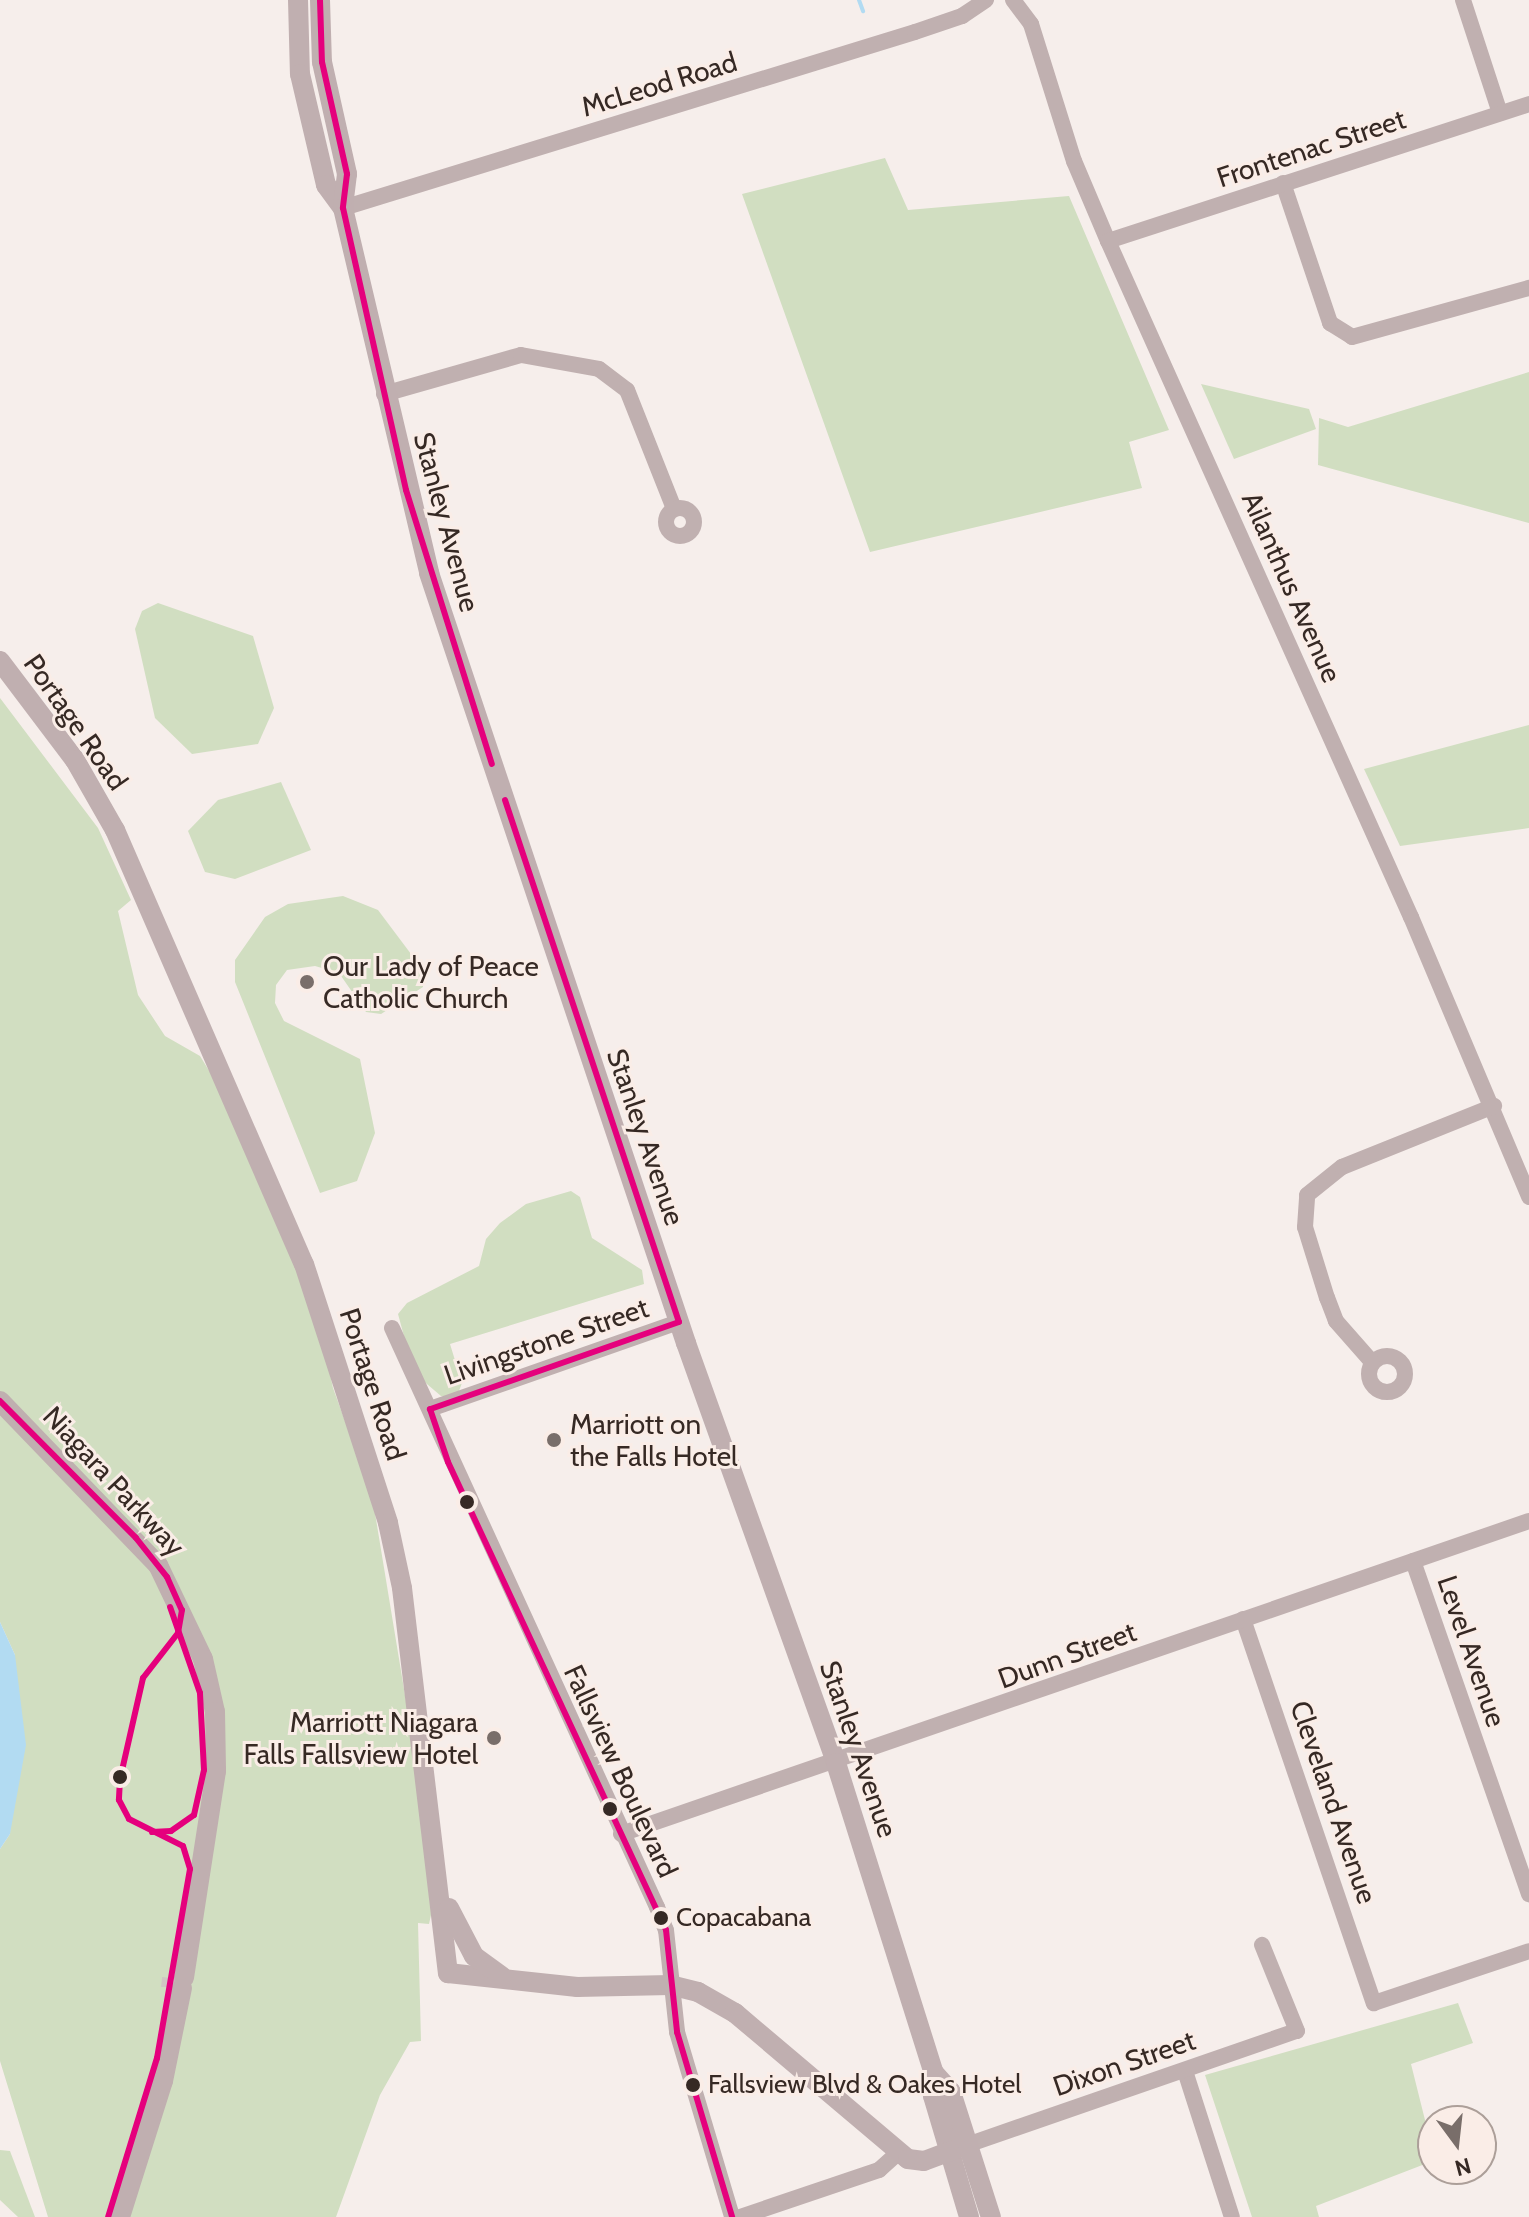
<!DOCTYPE html>
<html>
<head>
<meta charset="utf-8">
<style>
	body { margin:0 }
	#map { position:relative; width:1529px; height:2217px; overflow:hidden; background:#f6eeeb; font-family:Cabin,sans-serif }
	div>[style] { position:absolute }
	.green>* { inset:0; background:#d1dec1 }
	.water>* { inset:0; background:#b2dbf2 }
	.stream>* { height:4px; margin:-2px; padding:0 2px; transform-origin:2px; border-radius:2px; background:#b2dbf2 }
	.major-tunnel>* { height:20px; margin-top:-10px; transform-origin:0; background:repeating-linear-gradient(90deg,#d0c7c3 0 20px,transparent 0 30px) }
	.minor>* { height:16px; margin:-8px; padding:0 8px; transform-origin:8px; border-radius:8px; background:#c0b0b0 }
	.minor>.ring { margin:-8px; padding:0; box-sizing:content-box; background:none; border:16px solid #c0b0b0; border-radius:50% }
	.major>* { height:20px; margin:-10px; padding:0 10px; transform-origin:10px; border-radius:10px; background:#c0afb0 }
	.bus-1>* { height:6px; margin:-3px; padding:0 3px; transform-origin:3px; border-radius:3px; background:#e5007d }
	.dots>* { width:22px; height:22px; translate:-50% -50%; box-sizing:border-box; border:4px solid #faede7; border-radius:50% }
	span { translate:-50% -50%; white-space:nowrap; text-align:center; line-height:1.15; -webkit-text-stroke:6px #faede7; paint-order:stroke }
	.bus-label { font-size:26px; color:#362924 }
	.left { translate:0 -50%; text-align:left }
	.street-label { font-size:28px; color:#362924 }
	.poi-label { font-size:28px; color:#362924 }
	.right { translate:-100% -50%; text-align:right }
	.north { position:absolute; left:1417px; top:2105px; width:80px; height:80px; box-sizing:border-box; background:#faede7; border:2px solid #ac9f99; border-radius:50%; rotate:165deg; font-size:22px; font-weight:700; line-height:32px; text-align:center; color:#362924 }
	.north::after { content:''; display:block; margin:auto; width:28px; height:36px; background:#796e6a; clip-path:polygon(50% 0,100% 100%,50% 72%,0 100%) }
</style>
</head>
<body>
<div id="map">
	<div class="green">
		<i style="clip-path:polygon(885px 158px,908px 210px,1069px 196px,1169px 430px,1129px 442px,1142px 488px,870px 552px,742px 194px)"></i>
		<i style="clip-path:polygon(1529px 372px,1529px 523px,1318px 465px,1319px 418px,1348px 427px)"></i>
		<i style="clip-path:polygon(1201px 384px,1309px 409px,1316px 429px,1234px 459px)"></i>
		<i style="clip-path:polygon(158px 603px,253px 636px,274px 708px,258px 744px,192px 754px,155px 718px,135px 629px,142px 611px)"></i>
		<i style="clip-path:polygon(0 698px,98px 828px,131px 900px,118px 911px,138px 995px,165px 1036px,200px 1056px,245px 1129px,314px 1299px,333px 1388px,372px 1495px,432px 1859px,431px 1915px,429px 1924px,418px 1923px,421px 2041px,410px 2042px,380px 2095px,336px 2217px,48px 2217px,0 2061px,0 1849px,10px 1834px,15px 1655px,0 1622px)"></i>
		<i style="clip-path:polygon(1529px 725px,1529px 828px,1400px 846px,1364px 769px)"></i>
		<i style="clip-path:polygon(281px 782px,311px 850px,235px 879px,205px 872px,188px 831px,218px 800px)"></i>
		<i style="clip-path:polygon(343px 896px,378px 910px,423px 970px,423px 987px,381px 1014px,366px 1012px,339px 973px,315px 966px,287px 970px,276px 985px,275px 1003px,284px 1021px,360px 1059px,375px 1133px,357px 1181px,320px 1193px,235px 982px,235px 960px,265px 917px,288px 904px)"></i>
		<i style="clip-path:polygon(571px 1191px,580px 1197px,592px 1238px,642px 1270px,644px 1284px,450px 1344px,462px 1383px,457px 1396px,441px 1396px,414px 1373px,398px 1314px,407px 1303px,479px 1266px,486px 1239px,500px 1223px,526px 1204px)"></i>
		<i style="clip-path:polygon(1458px 2003px,1473px 2043px,1411px 2064px,1428px 2132px,1422px 2141px,1425px 2164px,1316px 2206px,1319px 2217px,1252px 2217px,1205px 2075px)"></i>
		<i style="clip-path:polygon(0 2150px,10px 2151px,35px 2217px,18px 2217px,0 2200px)"></i>
	</div>
	<div class="water">
		<i style="clip-path:polygon(0 1622px,15px 1655px,26px 1745px,10px 1834px,0 1849px)"></i>
	</div>
	<div class="stream">
		<i style="left:859px;top:0;width:12px;rotate:70deg"></i>
	</div>
	<div class="major-tunnel">
		<i style="left:171px;top:1988px;width:10px;rotate:-84deg"></i>
	</div>
	<div class="minor">
		<i style="left:1013px;top:0;width:30px;rotate:53deg"></i>
		<i style="left:1031px;top:24px;width:144px;rotate:72.6deg"></i>
		<i style="left:1074px;top:161px;width:87px;rotate:67deg"></i>
		<i style="left:1108px;top:241px;width:741px;rotate:65.86deg"></i>
		<i style="left:1411px;top:917px;width:304px;rotate:67.1deg"></i>
		<i style="left:1463px;top:0;width:119px;rotate:71.9deg"></i>
		<i style="left:1283px;top:183px;width:148px;rotate:71.4deg"></i>
		<i style="left:1330px;top:323px;width:26px;rotate:32deg"></i>
		<i style="left:1352px;top:337px;width:184px;rotate:-15.5deg"></i>
		<i style="left:343px;top:208px;width:598px;rotate:-17.1deg"></i>
		<i style="left:915px;top:32px;width:50px;rotate:-18.8deg"></i>
		<i style="left:962px;top:16px;width:29px;rotate:-34deg"></i>
		<i style="left:1108px;top:241px;width:443px;rotate:-18deg"></i>
		<i style="left:384px;top:394px;width:142px;rotate:-15.9deg"></i>
		<i style="left:521px;top:355px;width:79px;rotate:10.2deg"></i>
		<i style="left:599px;top:369px;width:35px;rotate:37deg"></i>
		<i style="left:627px;top:390px;width:128px;rotate:68.4deg"></i>
		<i class="ring" style="left:666px;top:508px;width:12px;height:12px"></i>
		<i style="left:392px;top:1328px;width:637px;rotate:65.41deg"></i>
		<i style="left:657px;top:1907px;width:25px;rotate:69deg"></i>
		<i style="left:666px;top:1930px;width:103px;rotate:83.8deg"></i>
		<i style="left:677px;top:2032px;width:193px;rotate:73.4deg"></i>
		<i class="ring" style="left:1369px;top:1356px;width:20px;height:20px"></i>
		<i style="left:1372px;top:1362px;width:55px;rotate:-131.3deg"></i>
		<i style="left:1336px;top:1321px;width:25px;rotate:-111deg"></i>
		<i style="left:1327px;top:1298px;width:74px;rotate:-107.2deg"></i>
		<i style="left:1305px;top:1227px;width:32px;rotate:-86deg"></i>
		<i style="left:1307px;top:1195px;width:45px;rotate:-38.7deg"></i>
		<i style="left:1342px;top:1167px;width:164px;rotate:-21.9deg"></i>
		<i style="left:430px;top:1409px;width:264px;rotate:-19.3deg"></i>
		<i style="left:1413px;top:1561px;width:353px;rotate:70.8deg"></i>
		<i style="left:1243px;top:1619px;width:406px;rotate:71.2deg"></i>
		<i style="left:1374px;top:2003px;width:163px;rotate:-18.5deg"></i>
		<i style="left:621px;top:1834px;width:960px;rotate:-19.02deg"></i>
		<i style="left:1185px;top:2071px;width:153px;rotate:72.2deg"></i>
		<i style="left:967px;top:2145px;width:349px;rotate:-19.1deg"></i>
		<i style="left:1297px;top:2031px;width:93px;rotate:-112.1deg"></i>
		<i style="left:740px;top:2217px;width:147px;rotate:-18.7deg"></i>
		<i style="left:879px;top:2170px;width:25px;rotate:-42deg"></i>
	</div>
	<div class="major">
		<i style="left:298px;top:0;width:74px;rotate:88.5deg"></i>
		<i style="left:300px;top:74px;width:114px;rotate:76.8deg"></i>
		<i style="left:326px;top:185px;width:29px;rotate:54deg"></i>
		<i style="left:320px;top:0;width:62px;rotate:88.2deg"></i>
		<i style="left:322px;top:62px;width:115px;rotate:77.4deg"></i>
		<i style="left:347px;top:174px;width:34px;rotate:97deg"></i>
		<i style="left:343px;top:208px;width:375px;rotate:76.7deg"></i>
		<i style="left:429px;top:573px;width:812px;rotate:71.54deg"></i>
		<i style="left:686px;top:1343px;width:446px;rotate:70.3deg"></i>
		<i style="left:836px;top:1763px;width:325px;rotate:72.5deg"></i>
		<i style="left:934px;top:2073px;width:23px;rotate:92deg"></i>
		<i style="left:933px;top:2096px;width:126px;rotate:73.4deg"></i>
		<i style="left:0;top:661px;width:124px;rotate:52.9deg"></i>
		<i style="left:75px;top:760px;width:81px;rotate:60.3deg"></i>
		<i style="left:115px;top:830px;width:473px;rotate:66.5deg"></i>
		<i style="left:304px;top:1264px;width:272px;rotate:72deg"></i>
		<i style="left:388px;top:1523px;width:66px;rotate:77.8deg"></i>
		<i style="left:402px;top:1588px;width:388px;rotate:83.2deg"></i>
		<i style="left:448px;top:1973px;width:130px;rotate:6.2deg"></i>
		<i style="left:577px;top:1987px;width:93px;rotate:-1.2deg"></i>
		<i style="left:670px;top:1985px;width:29px;rotate:14deg"></i>
		<i style="left:698px;top:1992px;width:43px;rotate:29.6deg"></i>
		<i style="left:735px;top:2013px;width:226px;rotate:40.2deg"></i>
		<i style="left:908px;top:2159px;width:16px;rotate:7deg"></i>
		<i style="left:924px;top:2161px;width:46px;rotate:-20.4deg"></i>
		<i style="left:0;top:1401px;width:228px;rotate:46.1deg"></i>
		<i style="left:158px;top:1565px;width:104px;rotate:64.4deg"></i>
		<i style="left:203px;top:1659px;width:54px;rotate:77.2deg"></i>
		<i style="left:215px;top:1712px;width:59px;rotate:89deg"></i>
		<i style="left:216px;top:1771px;width:209px;rotate:98.8deg"></i>
		<i style="left:449px;top:1908px;width:54px;rotate:62.5deg"></i>
		<i style="left:474px;top:1956px;width:34px;rotate:36deg"></i>
		<i style="left:934px;top:2073px;width:25px;rotate:48deg"></i>
		<i style="left:951px;top:2092px;width:131px;rotate:72.3deg"></i>
		<i style="left:120px;top:2217px;width:143px;rotate:-72.5deg"></i>
		<i style="left:163px;top:2081px;width:95px;rotate:-78.5deg"></i>
	</div>
	<div class="bus-1">
		<i style="left:320px;top:0;width:62px;rotate:88.2deg"></i>
		<i style="left:322px;top:62px;width:115px;rotate:77.4deg"></i>
		<i style="left:347px;top:174px;width:34px;rotate:97deg"></i>
		<i style="left:343px;top:208px;width:289px;rotate:77.4deg"></i>
		<i style="left:406px;top:490px;width:287px;rotate:72.6deg"></i>
		<i style="left:505px;top:800px;width:550px;rotate:71.57deg"></i>
		<i style="left:679px;top:1322px;width:264px;rotate:160.7deg"></i>
		<i style="left:430px;top:1409px;width:56px;rotate:71.2deg"></i>
		<i style="left:448px;top:1462px;width:516px;rotate:65.02deg"></i>
		<i style="left:666px;top:1930px;width:103px;rotate:83.8deg"></i>
		<i style="left:677px;top:2032px;width:193px;rotate:73.4deg"></i>
		<i style="left:0;top:1401px;width:193px;rotate:45.2deg"></i>
		<i style="left:136px;top:1538px;width:50px;rotate:51.5deg"></i>
		<i style="left:167px;top:1577px;width:36px;rotate:66deg"></i>
		<i style="left:182px;top:1610px;width:23px;rotate:100deg"></i>
		<i style="left:178px;top:1633px;width:57px;rotate:127.9deg"></i>
		<i style="left:143px;top:1678px;width:104px;rotate:102.8deg"></i>
		<i style="left:120px;top:1779px;width:21px;rotate:93deg"></i>
		<i style="left:119px;top:1800px;width:21px;rotate:62deg"></i>
		<i style="left:129px;top:1819px;width:60px;rotate:26.6deg"></i>
		<i style="left:183px;top:1846px;width:24px;rotate:73deg"></i>
		<i style="left:190px;top:1869px;width:192px;rotate:99.9deg"></i>
		<i style="left:157px;top:2058px;width:166px;rotate:107.1deg"></i>
		<i style="left:152px;top:1832px;width:19px;rotate:-3deg"></i>
		<i style="left:171px;top:1831px;width:28px;rotate:-35deg"></i>
		<i style="left:194px;top:1815px;width:46px;rotate:-77.5deg"></i>
		<i style="left:204px;top:1770px;width:77px;rotate:-93deg"></i>
		<i style="left:200px;top:1693px;width:91px;rotate:-109.2deg"></i>
	</div>
	<div class="dots">
		<i style="left:307px;top:982px;background:#796e6a"></i>
		<i style="left:554px;top:1440px;background:#796e6a"></i>
		<i style="left:467px;top:1502px;background:#362924"></i>
		<i style="left:494px;top:1738px;background:#796e6a"></i>
		<i style="left:120px;top:1777px;background:#362924"></i>
		<i style="left:610px;top:1809px;background:#362924"></i>
		<i style="left:661px;top:1918px;background:#362924"></i>
		<i style="left:693px;top:2085px;background:#362924"></i>
	</div>
	<div class="bus-label">
		<span class="left" style="left:676px;top:1918px">Copacabana</span>
		<span class="left" style="left:708px;top:2085px">Fallsview Blvd &amp; Oakes Hotel</span>
	</div>
	<div class="street-label">
		<span style="left:659px;top:84px;rotate:-17deg">McLeod Road</span>
		<span style="left:1311px;top:148px;rotate:-18deg">Frontenac Street</span>
		<span style="left:447px;top:522px;rotate:75deg">Stanley Avenue</span>
		<span style="left:1292px;top:587px;rotate:66deg">Ailanthus Avenue</span>
		<span style="left:76px;top:722px;rotate:55deg">Portage Road</span>
		<span style="left:646px;top:1137px;rotate:71deg">Stanley Avenue</span>
		<span style="left:546px;top:1341px;rotate:-19deg">Livingstone Street</span>
		<span style="left:373px;top:1384px;rotate:72deg">Portage Road</span>
		<span style="left:114px;top:1481px;rotate:47deg">Niagara Parkway</span>
		<span style="left:1472px;top:1651px;rotate:71deg">Level Avenue</span>
		<span style="left:1067px;top:1655px;rotate:-20deg">Dunn Street</span>
		<span style="left:859px;top:1749px;rotate:71deg">Stanley Avenue</span>
		<span style="left:621px;top:1771px;rotate:65deg">Fallsview Boulevard</span>
		<span style="left:1334px;top:1802px;rotate:71deg">Cleveland Avenue</span>
		<span style="left:1124px;top:2063px;rotate:-19deg">Dixon Street</span>
	</div>
	<div class="poi-label">
		<span class="left" style="left:323px;top:982px">Our Lady of Peace<br>Catholic Church</span>
		<span class="left" style="left:570px;top:1440px">Marriott on<br>the Falls Hotel</span>
		<span class="right" style="left:478px;top:1738px">Marriott Niagara<br>Falls Fallsview Hotel</span>
	</div>
	<div class="north">N</div>
</div>
</body>
</html>
